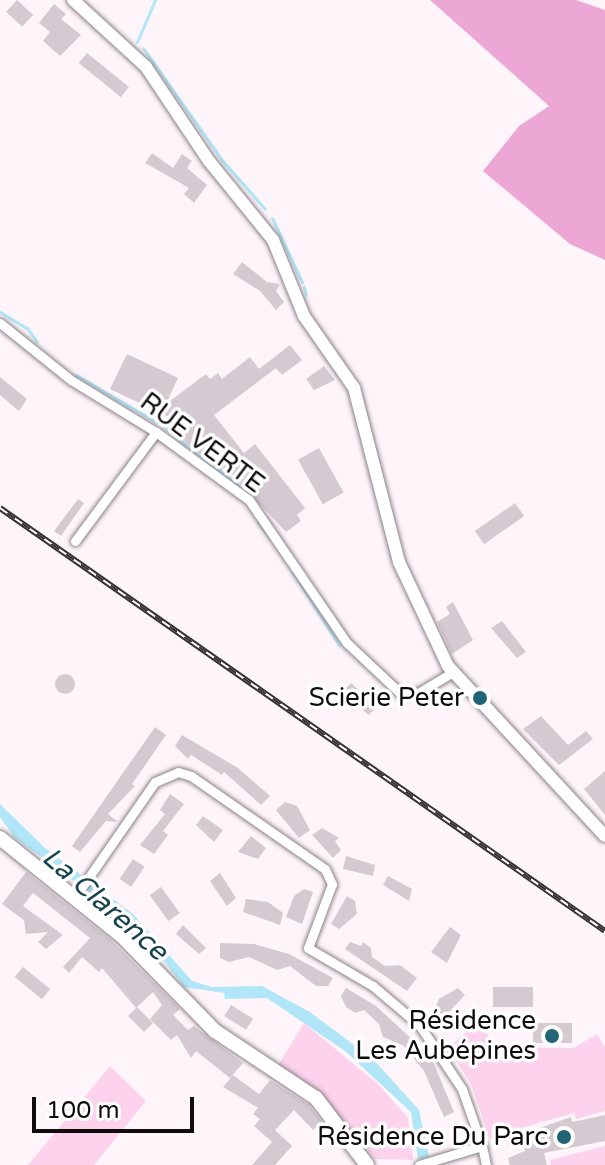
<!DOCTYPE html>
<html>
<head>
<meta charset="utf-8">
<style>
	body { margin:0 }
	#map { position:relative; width:605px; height:1165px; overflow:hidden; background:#fef5fa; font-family:"Varela Round",sans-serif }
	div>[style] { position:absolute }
	.green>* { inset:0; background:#fcd2ec }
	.forest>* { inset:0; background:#eda7d5 }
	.water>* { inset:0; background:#b0e6f7 }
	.stream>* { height:3px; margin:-1.5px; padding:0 1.5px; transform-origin:1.5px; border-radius:1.5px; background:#b0e6f7 }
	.building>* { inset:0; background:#d5cad1; transform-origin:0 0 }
	.round { border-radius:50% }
	.roads { filter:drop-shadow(0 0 2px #8b8187) drop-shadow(0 0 2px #8b8187) }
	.minor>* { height:9px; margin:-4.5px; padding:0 4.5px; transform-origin:4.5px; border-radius:4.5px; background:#fff }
	.tertiary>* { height:12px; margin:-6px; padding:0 6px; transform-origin:6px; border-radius:6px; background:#fff }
	.secondary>* { height:14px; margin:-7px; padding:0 7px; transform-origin:7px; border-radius:7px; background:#fff }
	.rail>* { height:6px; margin-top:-3px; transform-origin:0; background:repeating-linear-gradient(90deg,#fff 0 9px,#363134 0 18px); box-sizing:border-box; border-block:2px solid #363134 }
	.dots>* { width:22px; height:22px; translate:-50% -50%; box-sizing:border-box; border:4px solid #fff; border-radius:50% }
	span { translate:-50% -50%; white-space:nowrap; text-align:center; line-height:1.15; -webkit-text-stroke:7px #fff; paint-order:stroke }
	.street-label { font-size:26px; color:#100c0e }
	.poi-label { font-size:26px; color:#100c0e }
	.right { translate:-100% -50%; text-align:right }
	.water-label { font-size:28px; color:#17434f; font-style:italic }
	.scale { position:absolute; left:32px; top:1097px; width:162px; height:36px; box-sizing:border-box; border:4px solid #100c0e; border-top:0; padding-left:10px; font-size:24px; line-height:28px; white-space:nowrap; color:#100c0e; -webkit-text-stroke:6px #fff; paint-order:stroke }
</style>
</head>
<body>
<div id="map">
	<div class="green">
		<i style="clip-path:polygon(304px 1023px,379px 1085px,408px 1118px,413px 1160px,375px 1159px,316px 1089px,278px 1065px)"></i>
		<i style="clip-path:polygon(474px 1025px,482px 1026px,496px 1047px,573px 1048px,597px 1034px,605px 1047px,605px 1111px,576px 1119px,574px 1113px,517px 1129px,519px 1143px,508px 1146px,504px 1135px,490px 1139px,471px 1084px,452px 1054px,454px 1043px)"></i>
		<i style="clip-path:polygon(110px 1066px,146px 1101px,94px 1165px,28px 1165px)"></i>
		<i style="clip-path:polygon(605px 1146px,605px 1165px,551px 1165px,550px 1160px)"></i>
	</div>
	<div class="forest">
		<i style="clip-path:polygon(430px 0,576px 0,605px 10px,605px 260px,570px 244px,483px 171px,519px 126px,549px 106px)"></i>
	</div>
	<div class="water">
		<i style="clip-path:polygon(0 804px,45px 848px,133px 914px,192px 981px,212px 987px,262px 986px,310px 1012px,374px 1060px,419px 1110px,429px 1157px,418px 1159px,411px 1112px,345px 1051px,267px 998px,225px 999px,224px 993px,184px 987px,146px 938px,117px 913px,14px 837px,0 817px)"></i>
	</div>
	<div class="stream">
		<i style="left:137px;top:42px;width:46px;rotate:-66.8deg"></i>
		<i style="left:143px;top:48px;width:137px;rotate:54.8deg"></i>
		<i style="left:222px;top:160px;width:65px;rotate:48.7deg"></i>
		<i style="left:272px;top:218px;width:71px;rotate:64.9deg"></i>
		<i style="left:304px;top:287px;width:8px;rotate:76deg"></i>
		<i style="left:0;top:312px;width:31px;rotate:31deg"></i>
		<i style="left:27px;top:328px;width:17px;rotate:54deg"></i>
		<i style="left:76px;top:375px;width:97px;rotate:30.3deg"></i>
		<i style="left:160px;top:424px;width:115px;rotate:38.3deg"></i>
		<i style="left:258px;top:522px;width:20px;rotate:53deg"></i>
		<i style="left:292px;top:571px;width:88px;rotate:57.6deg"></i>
	</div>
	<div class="building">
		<i style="left:17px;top:0;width:22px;height:16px;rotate:43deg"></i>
		<i style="clip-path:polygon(54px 4px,66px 14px,61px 19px,81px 35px,60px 56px,43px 41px,50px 32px,39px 23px)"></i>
		<i style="left:87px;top:53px;width:54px;height:13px;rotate:39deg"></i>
		<i style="clip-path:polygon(152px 153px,173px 168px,182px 154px,192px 161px,187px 168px,207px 185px,194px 203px,184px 194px,189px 188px,145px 163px)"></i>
		<i style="clip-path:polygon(242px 262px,267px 282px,280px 284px,276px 291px,284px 302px,276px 310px,260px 291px,233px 274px)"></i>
		<i style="clip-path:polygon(290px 345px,302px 360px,282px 375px,276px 368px,214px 415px,244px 453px,255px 444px,305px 508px,297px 515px,301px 521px,286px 532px,225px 467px,221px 470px,163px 424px,171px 418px,110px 389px,127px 354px,178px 378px,166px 404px,206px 374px,210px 379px,218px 373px,222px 379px,250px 357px,259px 369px)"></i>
		<i style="clip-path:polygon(324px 366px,335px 380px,314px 390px,306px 379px)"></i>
		<i style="clip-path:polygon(0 377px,27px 399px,19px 411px,0 395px)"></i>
		<i style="left:319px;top:448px;width:51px;height:24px;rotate:61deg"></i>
		<i style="clip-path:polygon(78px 499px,84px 503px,61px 536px,54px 531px)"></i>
		<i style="left:515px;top:503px;width:16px;height:49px;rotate:55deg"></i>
		<i style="clip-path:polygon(453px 602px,473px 640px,452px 654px,437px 622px,450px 614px,446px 607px)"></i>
		<i style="clip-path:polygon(502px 621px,526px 652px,517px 658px,491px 628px)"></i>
		<i class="round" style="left:55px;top:674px;width:20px;height:20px"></i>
		<i style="left:351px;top:683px;width:35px;height:11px;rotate:44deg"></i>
		<i style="clip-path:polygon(541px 716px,568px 745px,586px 731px,593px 739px,559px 765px,523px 729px)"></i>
		<i style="clip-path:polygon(155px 727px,166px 735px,132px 784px,135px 786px,108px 814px,118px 822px,106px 821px,80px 852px,72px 846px)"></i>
		<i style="clip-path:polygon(182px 735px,238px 768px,270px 796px,261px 805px,224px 772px,222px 775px,191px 755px,188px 759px,175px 746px)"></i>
		<i style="clip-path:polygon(605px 771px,605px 815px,584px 789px)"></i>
		<i style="clip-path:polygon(170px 794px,184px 804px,163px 831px,168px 835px,154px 854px,140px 845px,165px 814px,160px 810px)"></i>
		<i style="clip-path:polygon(285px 802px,297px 806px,310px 830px,299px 838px,276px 810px)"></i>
		<i style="clip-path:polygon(203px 816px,223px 830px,214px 842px,196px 825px)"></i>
		<i style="clip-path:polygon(322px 828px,339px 838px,335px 841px,341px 850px,333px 858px,312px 835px)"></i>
		<i style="clip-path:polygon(251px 836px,266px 848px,258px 859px,238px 852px)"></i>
		<i style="clip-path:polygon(346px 856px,375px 865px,373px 876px,343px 869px)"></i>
		<i style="left:133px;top:859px;width:14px;height:24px;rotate:34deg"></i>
		<i style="clip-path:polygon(26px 872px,111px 940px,180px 1009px,173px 1015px,188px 1030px,194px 1026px,243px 1063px,230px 1078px,196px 1051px,191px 1058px,177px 1035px,171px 1040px,150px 1019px,162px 1005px,153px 992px,137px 1007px,153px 1023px,144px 1032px,128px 1016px,136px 1008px,102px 968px,99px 972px,82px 957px,69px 973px,63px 967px,90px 938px,33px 893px,23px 906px,63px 935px,46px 949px,38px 942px,48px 932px,26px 934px,24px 920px,2px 904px)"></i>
		<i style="clip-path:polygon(220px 873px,236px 898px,227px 906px,210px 881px)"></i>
		<i style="clip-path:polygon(388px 876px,412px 889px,409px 901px,383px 885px)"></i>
		<i style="left:161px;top:887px;width:32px;height:14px;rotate:54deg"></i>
		<i style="clip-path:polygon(304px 889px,313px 892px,302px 924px,286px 917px,294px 896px)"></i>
		<i style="clip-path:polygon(347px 896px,355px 901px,357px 914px,339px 929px,331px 924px)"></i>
		<i style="clip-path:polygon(246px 899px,268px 902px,283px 913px,280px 925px,243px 912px)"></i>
		<i style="clip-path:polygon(183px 925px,206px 948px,199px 954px,176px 934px)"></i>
		<i style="clip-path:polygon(450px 927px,461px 935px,447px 963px,431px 952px)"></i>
		<i style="clip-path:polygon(350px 942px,361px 946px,363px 942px,371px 948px,372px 957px,385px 966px,400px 965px,417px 978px,407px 991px,345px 949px)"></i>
		<i style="clip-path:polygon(220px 943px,254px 944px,289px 954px,333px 978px,328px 986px,316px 986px,290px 966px,277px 970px,249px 957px,229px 962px,220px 958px)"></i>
		<i style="left:23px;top:967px;width:35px;height:13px;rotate:39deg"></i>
		<i style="left:533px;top:987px;width:20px;height:40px;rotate:90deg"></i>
		<i style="clip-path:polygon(346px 988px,376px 1006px,414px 1041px,434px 1064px,454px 1112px,444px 1117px,424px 1071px,404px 1046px,383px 1037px,379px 1024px,364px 1010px,355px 1013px,346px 1007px,341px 996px)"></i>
		<i style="clip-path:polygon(458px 988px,465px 995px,438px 1024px,432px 1016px,439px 999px)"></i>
		<i style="left:231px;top:1005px;width:26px;height:13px;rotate:32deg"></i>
		<i style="left:572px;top:1023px;width:20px;height:39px;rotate:90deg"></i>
		<i style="clip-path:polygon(233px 1075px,259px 1094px,270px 1080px,309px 1105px,322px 1122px,313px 1130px,294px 1110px,275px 1130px,292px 1146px,275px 1165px,252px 1165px,272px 1142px,254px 1126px,260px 1119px,253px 1114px,258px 1108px,223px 1087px)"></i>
		<i style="clip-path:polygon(605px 1115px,605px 1141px,544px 1153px,547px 1165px,510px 1165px,508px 1158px,525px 1151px,522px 1134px,571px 1117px,572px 1122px)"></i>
	</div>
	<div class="roads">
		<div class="minor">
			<i style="left:0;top:323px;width:91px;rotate:38.8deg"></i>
			<i style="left:71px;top:380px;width:100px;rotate:31.5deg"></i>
			<i style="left:156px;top:432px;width:115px;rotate:36.2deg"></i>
			<i style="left:249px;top:500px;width:173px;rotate:55.6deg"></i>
			<i style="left:347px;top:643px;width:71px;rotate:43.3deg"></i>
			<i style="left:399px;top:692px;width:19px;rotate:3deg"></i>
			<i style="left:418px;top:693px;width:41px;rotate:-31deg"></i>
			<i style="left:75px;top:541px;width:136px;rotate:-53.4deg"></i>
			<i style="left:75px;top:897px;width:140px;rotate:-55.2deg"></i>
			<i style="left:155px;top:782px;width:25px;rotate:-23deg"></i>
			<i style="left:178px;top:772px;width:14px;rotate:17deg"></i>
			<i style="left:191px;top:776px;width:163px;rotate:34.8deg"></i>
			<i style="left:325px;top:869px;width:17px;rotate:65deg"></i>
			<i style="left:332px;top:884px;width:68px;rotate:110.6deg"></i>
			<i style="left:308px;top:948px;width:75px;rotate:30.3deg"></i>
			<i style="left:373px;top:986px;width:62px;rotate:40.4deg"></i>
			<i style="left:420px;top:1026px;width:76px;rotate:56.3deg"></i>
			<i style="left:462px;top:1089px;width:60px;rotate:70.7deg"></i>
			<i style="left:419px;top:1165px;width:66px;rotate:-16.8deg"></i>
			<i style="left:482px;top:1146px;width:19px;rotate:78deg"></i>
		</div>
		<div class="tertiary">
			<i style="left:73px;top:0;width:99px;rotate:42.5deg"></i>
			<i style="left:146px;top:67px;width:113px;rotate:56.2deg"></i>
			<i style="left:209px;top:161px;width:102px;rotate:51deg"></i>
			<i style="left:273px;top:240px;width:82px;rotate:67.8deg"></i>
			<i style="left:304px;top:316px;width:88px;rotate:55.2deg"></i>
			<i style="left:354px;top:388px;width:180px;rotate:75.5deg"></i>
			<i style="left:399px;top:562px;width:115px;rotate:64.8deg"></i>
			<i style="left:448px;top:666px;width:231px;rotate:47.3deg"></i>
		</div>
		<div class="secondary">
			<i style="left:0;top:838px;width:156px;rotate:38.8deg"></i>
			<i style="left:122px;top:936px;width:133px;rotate:45.6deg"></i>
			<i style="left:215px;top:1031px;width:121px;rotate:33.6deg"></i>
			<i style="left:316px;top:1098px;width:84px;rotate:52.7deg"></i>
		</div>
	</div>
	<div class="rail">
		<i style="left:0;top:508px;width:738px;rotate:34.96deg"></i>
	</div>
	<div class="dots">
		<i style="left:480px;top:698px;background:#206476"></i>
		<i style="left:552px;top:1036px;background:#206476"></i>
		<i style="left:564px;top:1137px;background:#206476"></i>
	</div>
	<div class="street-label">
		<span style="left:202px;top:443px;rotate:37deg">RUE VERTE</span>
	</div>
	<div class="poi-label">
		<span class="right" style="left:464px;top:698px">Scierie Peter</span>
		<span class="right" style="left:536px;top:1036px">Résidence<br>Les Aubépines</span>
		<span class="right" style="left:548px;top:1137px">Résidence Du Parc</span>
	</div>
	<div class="water-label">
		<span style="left:105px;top:904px;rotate:41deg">La Clarence</span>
	</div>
	<div class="scale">100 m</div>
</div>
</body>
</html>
